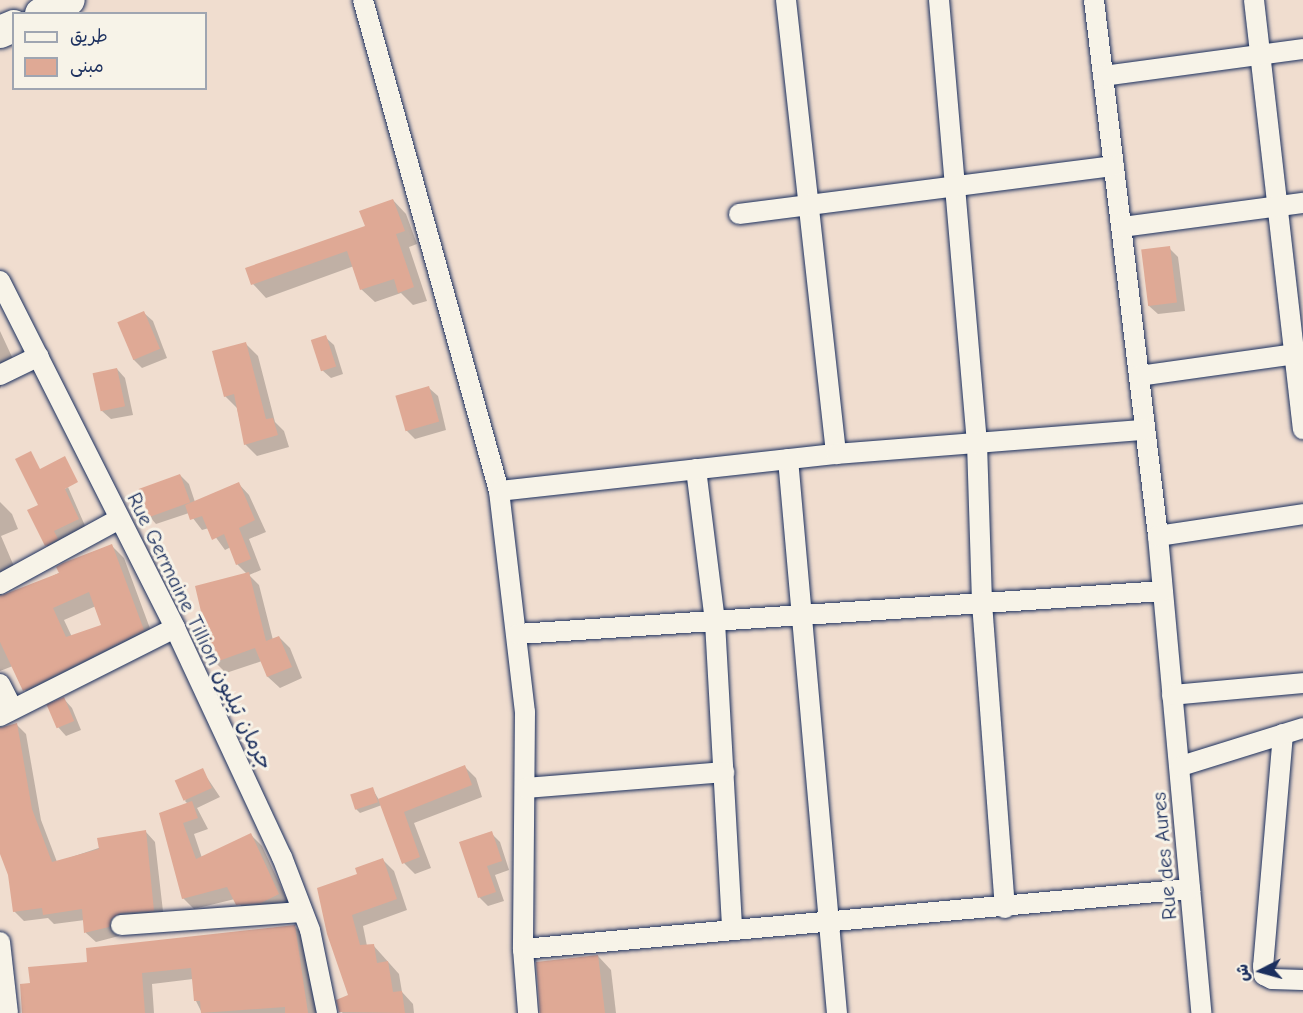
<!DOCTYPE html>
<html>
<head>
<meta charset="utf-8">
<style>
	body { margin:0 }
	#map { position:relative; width:1303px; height:1013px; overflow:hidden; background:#f0ddcf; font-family:"Comic Neue","Playpen Sans Arabic",sans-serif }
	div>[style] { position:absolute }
	.shadow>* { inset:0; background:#0003 }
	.building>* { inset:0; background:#dfa995; transform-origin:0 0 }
	.roads { filter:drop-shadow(0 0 2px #1b2f5e) drop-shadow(0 0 2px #1b2f5e) }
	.street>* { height:20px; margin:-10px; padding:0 10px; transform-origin:10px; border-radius:10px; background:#f7f3e8 }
	.primary>* { height:32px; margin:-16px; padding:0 16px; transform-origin:16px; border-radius:16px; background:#f7f3e8 }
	span { translate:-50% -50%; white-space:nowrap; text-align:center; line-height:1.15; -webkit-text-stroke:6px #f7f3e8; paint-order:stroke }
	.street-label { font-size:21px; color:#1b2f5e }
	.legend { position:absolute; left:12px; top:12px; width:195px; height:78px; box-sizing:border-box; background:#f7f3e8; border:2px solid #9fa5b1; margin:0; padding:8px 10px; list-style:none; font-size:18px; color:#1b2f5e }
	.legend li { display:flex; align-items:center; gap:12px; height:30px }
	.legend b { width:30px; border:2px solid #9fa5b1 }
	.north { position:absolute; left:1231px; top:941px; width:60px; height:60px; -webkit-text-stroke:4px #f7f3e8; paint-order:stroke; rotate:264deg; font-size:16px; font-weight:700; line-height:24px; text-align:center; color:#1b2f5e }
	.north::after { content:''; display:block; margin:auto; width:21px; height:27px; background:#1b2f5e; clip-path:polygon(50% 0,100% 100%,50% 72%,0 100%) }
</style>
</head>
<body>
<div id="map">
	<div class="shadow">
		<i style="clip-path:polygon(393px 200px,406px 214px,417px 244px,409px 247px,427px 301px,413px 305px,401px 293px,375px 302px,361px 289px,354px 266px,266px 298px,253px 284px,367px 227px)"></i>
		<i style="clip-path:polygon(1169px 248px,1178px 257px,1185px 311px,1158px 314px,1149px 306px)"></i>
		<i style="clip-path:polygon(144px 313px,153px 321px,167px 358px,142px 368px,133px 359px)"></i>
		<i style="clip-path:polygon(0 331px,19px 372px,3px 381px,0 389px)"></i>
		<i style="clip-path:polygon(325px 337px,334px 345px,343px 374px,331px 378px,322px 370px)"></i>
		<i style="clip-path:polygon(246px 344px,258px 356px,275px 422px,284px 431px,289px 447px,257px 456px,245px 444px,237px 408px,225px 396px)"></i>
		<i style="clip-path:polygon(117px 369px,125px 378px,133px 415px,111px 419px,102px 411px)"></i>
		<i style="clip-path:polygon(429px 388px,438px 396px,446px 430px,415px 439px,406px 430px)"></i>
		<i style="clip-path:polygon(180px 475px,189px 484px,195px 502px,238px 483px,249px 495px,266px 532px,249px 539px,261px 570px,249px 575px,259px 585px,273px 640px,279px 637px,290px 648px,302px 678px,280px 688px,268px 677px,262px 661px,226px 673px,215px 662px,247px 574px,237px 564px,231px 547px,225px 550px,209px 528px,202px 530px,189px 513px,156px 524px,148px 515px)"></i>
		<i style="clip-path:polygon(68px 487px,86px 528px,61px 539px,65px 547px,54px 553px,46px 545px,40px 505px)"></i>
		<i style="clip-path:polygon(evenodd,0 502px,12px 514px,18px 529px,1px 536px,19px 578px,1px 595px,25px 590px,112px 546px,124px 558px,155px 642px,37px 702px,25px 690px,13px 666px,0 671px,0 502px,96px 606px,103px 626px,72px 637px,64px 620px,96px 606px)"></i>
		<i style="clip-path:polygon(64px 699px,72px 708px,81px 730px,66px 736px,58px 727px)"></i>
		<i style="clip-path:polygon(17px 725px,26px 734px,41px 820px,57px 862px,146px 832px,155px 842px,164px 920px,120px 929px,119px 936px,96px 942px,86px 933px,85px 920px,54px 924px,48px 918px,24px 921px,14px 911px,0 814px,0 727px)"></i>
		<i style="clip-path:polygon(464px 766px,476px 778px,482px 797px,414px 823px,431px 868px,415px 874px,404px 863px,382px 805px,360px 813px,356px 809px,372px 788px,379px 800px)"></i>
		<i style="clip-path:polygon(202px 770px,220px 797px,197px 808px,208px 829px,194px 834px,202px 858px,251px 835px,262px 846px,290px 906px,249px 915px,235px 899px,194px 909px,183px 898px,160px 814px,188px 804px,185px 801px)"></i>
		<i style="clip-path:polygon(491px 833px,500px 842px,509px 870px,495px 875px,504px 901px,488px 906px,479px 897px)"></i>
		<i style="clip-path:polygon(383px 860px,394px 871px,407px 910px,363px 926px,367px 946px,373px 945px,399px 974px,402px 992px,413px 1004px,414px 1013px,342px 1013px,350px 996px,328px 934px,358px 875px)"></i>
		<i style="clip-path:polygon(294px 926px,306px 937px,317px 1013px,202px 1013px,196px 1001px,193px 979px,152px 984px,154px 1013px,23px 1013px,32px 985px,89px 963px)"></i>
		<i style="clip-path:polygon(598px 956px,611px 970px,616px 1013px,541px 1013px)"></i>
	</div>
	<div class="building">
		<i style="clip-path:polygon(393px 199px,405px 231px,396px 234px,414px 287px,398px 293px,394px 279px,360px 290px,347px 251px,251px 285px,245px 268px,365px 226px,359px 211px)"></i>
		<i style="left:1170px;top:246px;width:57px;height:29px;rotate:83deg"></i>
		<i style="left:144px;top:311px;width:41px;height:29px;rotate:67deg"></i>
		<i style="left:326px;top:335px;width:33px;height:16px;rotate:72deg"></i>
		<i style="clip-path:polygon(246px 342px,266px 419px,273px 418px,278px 435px,244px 445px,234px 394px,224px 397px,212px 351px)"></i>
		<i style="left:117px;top:368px;width:39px;height:25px;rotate:78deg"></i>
		<i style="left:429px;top:386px;width:37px;height:35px;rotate:74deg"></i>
		<i style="clip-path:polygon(31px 451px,40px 469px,65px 456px,78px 482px,65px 489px,79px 519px,54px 531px,58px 539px,45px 546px,27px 510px,38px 505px,15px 459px)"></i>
		<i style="left:180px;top:474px;width:30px;height:44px;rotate:70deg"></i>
		<i style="clip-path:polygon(239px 482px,255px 520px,239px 528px,251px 559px,236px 565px,224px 534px,212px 540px,202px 516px,190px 520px,185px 505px)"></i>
		<i style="clip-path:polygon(evenodd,112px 544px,144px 630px,23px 691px,0 642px,0 596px,59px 573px,56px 567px,63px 563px,112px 544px,89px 592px,101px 625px,66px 637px,53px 608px,89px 592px)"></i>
		<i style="clip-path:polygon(249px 572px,266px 641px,279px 636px,292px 667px,267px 677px,255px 648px,213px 663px,195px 586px)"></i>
		<i style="left:64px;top:697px;width:26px;height:19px;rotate:67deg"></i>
		<i style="clip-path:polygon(17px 723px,32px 809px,52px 862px,99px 849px,97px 838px,146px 830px,154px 911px,120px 913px,111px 919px,109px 927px,84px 933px,82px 909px,43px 915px,42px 908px,13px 912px,8px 875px,0 854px,0 728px)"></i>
		<i style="clip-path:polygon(465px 765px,472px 785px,404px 812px,420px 857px,402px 864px,378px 799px)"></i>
		<i style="left:203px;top:768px;width:22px;height:31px;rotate:66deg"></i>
		<i style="left:373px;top:787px;width:16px;height:24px;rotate:72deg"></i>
		<i style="clip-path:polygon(192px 801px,198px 818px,183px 823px,196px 859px,251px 833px,279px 894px,261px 903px,236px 905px,227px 887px,182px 899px,159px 813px)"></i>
		<i style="clip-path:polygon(492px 831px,502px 861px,487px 866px,496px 892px,478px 898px,459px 842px)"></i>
		<i style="clip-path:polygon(383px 858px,397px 899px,352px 915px,360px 945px,374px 944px,377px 963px,388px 961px,393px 992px,402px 991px,405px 1013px,339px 1012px,336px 1000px,348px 995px,327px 934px,317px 888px,357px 874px,355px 868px)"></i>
		<i style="clip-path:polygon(295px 925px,308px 1013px,285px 1013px,285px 1007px,201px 1013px,200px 1001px,194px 1001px,191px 968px,142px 973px,145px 1013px,22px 1013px,20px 984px,30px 983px,28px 967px,87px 962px,86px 948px)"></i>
		<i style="clip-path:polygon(598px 955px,605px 1013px,540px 1013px,536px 962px)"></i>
	</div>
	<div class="roads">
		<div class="street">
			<i style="left:363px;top:0;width:509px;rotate:74.52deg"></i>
			<i style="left:499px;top:491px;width:223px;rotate:83.3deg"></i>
			<i style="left:525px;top:712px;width:237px;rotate:90.5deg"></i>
			<i style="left:523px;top:949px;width:64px;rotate:85.5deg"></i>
			<i style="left:786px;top:0;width:457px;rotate:83.7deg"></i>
			<i style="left:939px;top:0;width:445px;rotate:85.1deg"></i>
			<i style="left:977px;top:443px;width:160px;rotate:88.2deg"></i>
			<i style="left:982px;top:603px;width:306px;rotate:85.7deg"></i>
			<i style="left:1094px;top:0;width:540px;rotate:83.19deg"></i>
			<i style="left:1158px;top:536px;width:479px;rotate:84.8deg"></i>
			<i style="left:1254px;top:0;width:432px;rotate:83.5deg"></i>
			<i style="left:1103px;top:76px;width:202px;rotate:-7.7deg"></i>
			<i style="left:739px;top:214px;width:378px;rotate:-7.3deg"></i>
			<i style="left:1122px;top:227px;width:183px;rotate:-7.6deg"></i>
			<i style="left:0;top:281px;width:389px;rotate:63.2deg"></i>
			<i style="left:175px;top:628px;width:253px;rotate:65deg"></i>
			<i style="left:282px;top:857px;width:78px;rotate:69deg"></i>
			<i style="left:310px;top:930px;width:85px;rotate:78.4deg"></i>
			<i style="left:0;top:375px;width:43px;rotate:-26deg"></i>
			<i style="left:1139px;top:376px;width:166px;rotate:-8deg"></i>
			<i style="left:788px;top:459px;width:556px;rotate:84.95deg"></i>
			<i style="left:696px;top:469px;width:154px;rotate:82.9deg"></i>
			<i style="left:715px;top:622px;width:306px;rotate:86.8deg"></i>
			<i style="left:499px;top:491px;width:339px;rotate:-6.3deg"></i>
			<i style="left:836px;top:454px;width:309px;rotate:-4.5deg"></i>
			<i style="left:1158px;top:536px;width:147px;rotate:-8.6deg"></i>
			<i style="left:0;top:584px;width:136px;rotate:-28.6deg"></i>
			<i style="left:518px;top:634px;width:646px;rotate:-3.81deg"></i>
			<i style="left:0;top:684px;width:28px;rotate:63deg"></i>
			<i style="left:1172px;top:695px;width:132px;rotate:-5.2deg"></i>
			<i style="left:0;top:716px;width:196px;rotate:-26.7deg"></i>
			<i style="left:1283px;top:734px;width:233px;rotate:94.9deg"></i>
			<i style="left:1263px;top:966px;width:9px;rotate:84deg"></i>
			<i style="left:1264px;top:975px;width:9px;rotate:27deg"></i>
			<i style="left:1272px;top:979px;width:31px;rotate:2deg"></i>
			<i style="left:1181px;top:766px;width:128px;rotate:-17.3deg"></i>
			<i style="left:526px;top:788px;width:199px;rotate:-4.6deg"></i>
			<i style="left:121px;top:925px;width:181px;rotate:-4.1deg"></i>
			<i style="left:0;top:942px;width:71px;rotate:83.6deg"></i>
			<i style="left:523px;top:949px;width:670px;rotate:-5.14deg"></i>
		</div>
		<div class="primary">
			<i style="left:41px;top:14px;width:31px;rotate:-27deg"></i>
			<i style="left:0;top:32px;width:15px;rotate:-23deg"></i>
		</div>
	</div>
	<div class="street-label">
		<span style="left:200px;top:631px;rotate:64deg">Rue Germaine Tillion جرمان تيليون</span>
		<span style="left:1164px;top:856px;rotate:-95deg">Rue des Aures</span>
	</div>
	<ul class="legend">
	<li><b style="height:8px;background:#f7f3e8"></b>طريق</li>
	<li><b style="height:16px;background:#dfa995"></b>مبنى</li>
	</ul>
	<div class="north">ش</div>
</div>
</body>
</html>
